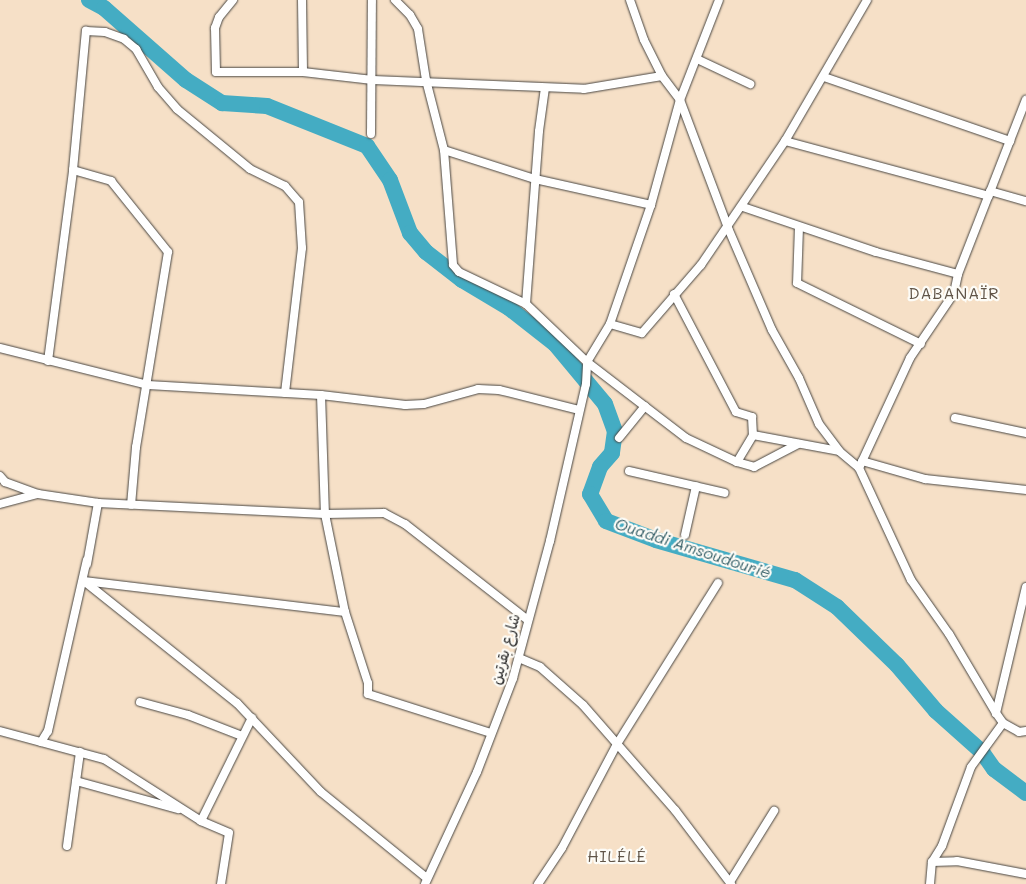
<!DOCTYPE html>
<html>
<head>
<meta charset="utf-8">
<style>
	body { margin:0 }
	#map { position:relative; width:1026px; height:884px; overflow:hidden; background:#f6e0c7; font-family:Mali,"Playpen Sans Arabic",sans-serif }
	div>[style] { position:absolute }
	.river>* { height:16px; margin:-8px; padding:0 8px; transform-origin:8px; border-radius:8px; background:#44acc3 }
	.roads { filter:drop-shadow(0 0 1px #494642) drop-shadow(0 0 1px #494642) }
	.minor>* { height:8px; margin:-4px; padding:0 4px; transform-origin:4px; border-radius:4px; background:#fff }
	span { translate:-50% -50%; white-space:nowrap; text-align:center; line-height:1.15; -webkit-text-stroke:4.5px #fdfcf7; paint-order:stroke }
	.street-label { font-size:15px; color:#2b2b2b }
	.neighbourhood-label { font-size:16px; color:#605447; letter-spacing:1px }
	.water-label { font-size:16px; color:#355f68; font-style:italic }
</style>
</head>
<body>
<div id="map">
	<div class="river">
		<i style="left:89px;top:0;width:17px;rotate:28deg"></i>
		<i style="left:104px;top:8px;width:109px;rotate:41.3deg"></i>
		<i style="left:186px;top:80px;width:43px;rotate:32.6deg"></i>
		<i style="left:222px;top:103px;width:45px;rotate:3.8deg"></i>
		<i style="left:267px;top:106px;width:108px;rotate:21.8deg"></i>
		<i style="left:367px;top:146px;width:41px;rotate:55.9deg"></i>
		<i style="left:390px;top:180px;width:57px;rotate:69.3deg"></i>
		<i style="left:410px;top:233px;width:25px;rotate:50deg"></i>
		<i style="left:426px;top:252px;width:46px;rotate:37.9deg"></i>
		<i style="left:462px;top:280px;width:55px;rotate:30.8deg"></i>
		<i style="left:509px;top:308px;width:58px;rotate:38deg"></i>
		<i style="left:555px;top:344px;width:78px;rotate:50.2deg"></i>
		<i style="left:605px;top:404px;width:29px;rotate:70deg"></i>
		<i style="left:615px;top:431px;width:22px;rotate:98deg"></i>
		<i style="left:612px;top:453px;width:18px;rotate:131deg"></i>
		<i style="left:600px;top:467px;width:29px;rotate:110deg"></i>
		<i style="left:590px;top:494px;width:31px;rotate:59deg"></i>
		<i style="left:606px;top:521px;width:53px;rotate:20.8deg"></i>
		<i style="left:656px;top:540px;width:145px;rotate:16.1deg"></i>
		<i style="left:795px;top:580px;width:50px;rotate:32.7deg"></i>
		<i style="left:837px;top:607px;width:83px;rotate:44deg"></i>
		<i style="left:897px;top:665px;width:60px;rotate:49.7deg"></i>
		<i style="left:936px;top:711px;width:62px;rotate:41.7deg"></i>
		<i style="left:982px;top:752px;width:21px;rotate:55deg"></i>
		<i style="left:994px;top:769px;width:40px;rotate:37deg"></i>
	</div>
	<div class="roads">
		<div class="minor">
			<i style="left:233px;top:0;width:22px;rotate:129deg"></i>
			<i style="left:219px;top:17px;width:12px;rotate:110deg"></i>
			<i style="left:215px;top:28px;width:44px;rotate:88.7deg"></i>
			<i style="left:216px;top:72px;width:87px"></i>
			<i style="left:303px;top:72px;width:70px;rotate:6.5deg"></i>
			<i style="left:373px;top:80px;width:211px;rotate:2.4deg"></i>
			<i style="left:584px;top:89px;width:79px;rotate:-9.5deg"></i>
			<i style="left:302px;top:0;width:72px;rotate:89.2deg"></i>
			<i style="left:395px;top:0;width:21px;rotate:45deg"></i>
			<i style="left:410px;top:15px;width:16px;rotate:60deg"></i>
			<i style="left:418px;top:29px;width:52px;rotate:81.1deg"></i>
			<i style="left:426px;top:80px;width:72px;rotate:75.6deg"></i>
			<i style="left:444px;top:150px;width:115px;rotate:85.5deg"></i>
			<i style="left:453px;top:265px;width:9px;rotate:49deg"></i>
			<i style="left:459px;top:272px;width:74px;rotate:25.5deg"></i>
			<i style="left:526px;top:304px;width:84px;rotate:43.6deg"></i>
			<i style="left:587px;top:362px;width:125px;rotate:37.5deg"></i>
			<i style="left:686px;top:438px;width:56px;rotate:25.2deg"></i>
			<i style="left:737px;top:462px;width:31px;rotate:-59deg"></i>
			<i style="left:630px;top:0;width:42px;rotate:70.7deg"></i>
			<i style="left:644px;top:40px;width:40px;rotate:63.4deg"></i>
			<i style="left:662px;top:76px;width:30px;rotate:53deg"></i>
			<i style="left:680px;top:100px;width:137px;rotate:69.4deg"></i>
			<i style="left:728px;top:228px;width:111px;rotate:66.7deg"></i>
			<i style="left:772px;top:330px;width:55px;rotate:60.6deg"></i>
			<i style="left:799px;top:378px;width:50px;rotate:66.5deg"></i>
			<i style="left:819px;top:424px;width:34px;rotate:53deg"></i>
			<i style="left:839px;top:451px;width:26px;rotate:40deg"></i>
			<i style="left:697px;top:59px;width:59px;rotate:25.3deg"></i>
			<i style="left:824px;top:77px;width:197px;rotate:19deg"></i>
			<i style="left:371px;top:134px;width:134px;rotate:-89.6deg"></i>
			<i style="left:785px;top:141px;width:211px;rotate:15.1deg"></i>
			<i style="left:444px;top:150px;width:96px;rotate:17.7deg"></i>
			<i style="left:535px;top:179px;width:119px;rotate:12.6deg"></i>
			<i style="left:73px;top:170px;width:40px;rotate:16deg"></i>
			<i style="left:111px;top:181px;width:91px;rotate:51.2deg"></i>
			<i style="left:168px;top:252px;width:198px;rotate:99.3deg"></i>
			<i style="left:136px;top:447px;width:58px;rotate:94.9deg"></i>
			<i style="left:990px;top:191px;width:37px;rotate:16deg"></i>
			<i style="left:743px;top:207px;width:140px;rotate:18.7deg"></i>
			<i style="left:876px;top:252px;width:85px;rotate:15deg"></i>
			<i style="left:799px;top:227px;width:56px;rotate:92deg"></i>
			<i style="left:797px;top:283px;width:138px;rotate:26.2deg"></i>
			<i style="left:674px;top:294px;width:133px;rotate:62.3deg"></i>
			<i style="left:736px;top:412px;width:17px;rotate:17deg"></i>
			<i style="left:752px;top:417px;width:18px;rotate:87deg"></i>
			<i style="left:753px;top:435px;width:87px;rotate:10.5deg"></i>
			<i style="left:526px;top:304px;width:173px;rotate:-85.7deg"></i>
			<i style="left:539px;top:131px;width:43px;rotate:-82.1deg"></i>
			<i style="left:610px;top:324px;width:33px;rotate:16deg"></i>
			<i style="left:642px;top:333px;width:90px;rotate:-49.1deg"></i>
			<i style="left:701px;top:265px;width:150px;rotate:-55.9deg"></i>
			<i style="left:785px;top:141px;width:163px;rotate:-59.8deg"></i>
			<i style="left:0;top:348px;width:153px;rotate:14deg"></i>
			<i style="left:148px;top:385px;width:173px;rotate:3.3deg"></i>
			<i style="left:321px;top:395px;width:85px;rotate:6.8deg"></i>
			<i style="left:405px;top:405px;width:19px;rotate:-3deg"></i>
			<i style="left:424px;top:404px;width:56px;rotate:-15.5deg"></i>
			<i style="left:478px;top:389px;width:21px;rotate:3deg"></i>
			<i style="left:499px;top:390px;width:82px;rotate:14deg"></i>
			<i style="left:48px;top:361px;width:193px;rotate:-82.5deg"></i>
			<i style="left:73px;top:170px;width:140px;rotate:-84.7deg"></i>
			<i style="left:86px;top:31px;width:19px;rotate:3deg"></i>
			<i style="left:105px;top:32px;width:20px;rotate:20deg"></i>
			<i style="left:124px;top:39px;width:16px;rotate:40deg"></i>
			<i style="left:136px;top:49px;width:44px;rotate:59.9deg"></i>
			<i style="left:158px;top:87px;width:29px;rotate:49deg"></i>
			<i style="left:177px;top:109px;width:94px;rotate:39.4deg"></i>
			<i style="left:250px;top:169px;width:39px;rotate:26deg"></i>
			<i style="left:285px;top:186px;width:21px;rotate:49deg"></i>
			<i style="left:299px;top:202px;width:46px;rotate:86.3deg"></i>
			<i style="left:302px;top:248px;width:146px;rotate:96.7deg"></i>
			<i style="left:321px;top:395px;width:119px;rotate:88.1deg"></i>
			<i style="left:325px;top:514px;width:100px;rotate:78.5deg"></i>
			<i style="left:345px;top:612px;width:75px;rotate:72.1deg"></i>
			<i style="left:368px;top:683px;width:11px;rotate:90deg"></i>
			<i style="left:368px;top:694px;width:129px;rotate:17.6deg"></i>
			<i style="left:955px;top:418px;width:73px;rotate:11.9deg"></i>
			<i style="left:619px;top:438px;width:41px;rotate:-50.9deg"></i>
			<i style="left:862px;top:461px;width:66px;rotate:15.9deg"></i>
			<i style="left:925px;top:479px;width:102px;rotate:6.2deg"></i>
			<i style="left:737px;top:462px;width:18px;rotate:16deg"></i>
			<i style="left:754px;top:467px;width:50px;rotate:-27.6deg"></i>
			<i style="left:629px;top:471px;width:98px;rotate:12.9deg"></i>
			<i style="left:0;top:476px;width:8px;rotate:50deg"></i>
			<i style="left:5px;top:482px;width:35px;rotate:20deg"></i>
			<i style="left:38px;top:494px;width:61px;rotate:8.5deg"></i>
			<i style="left:98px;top:503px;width:227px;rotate:2.8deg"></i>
			<i style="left:325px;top:514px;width:59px;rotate:-1deg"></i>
			<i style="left:384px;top:513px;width:24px;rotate:28deg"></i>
			<i style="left:405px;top:524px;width:156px;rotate:38deg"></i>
			<i style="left:0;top:504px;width:39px;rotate:-15deg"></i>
			<i style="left:685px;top:535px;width:50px;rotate:-77.3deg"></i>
			<i style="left:87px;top:564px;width:62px;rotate:-79.8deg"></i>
			<i style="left:84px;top:581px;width:196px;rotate:38.6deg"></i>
			<i style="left:237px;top:703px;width:122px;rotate:46.7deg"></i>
			<i style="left:321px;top:792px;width:136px;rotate:39.1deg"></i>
			<i style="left:84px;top:581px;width:263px;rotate:6.8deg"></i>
			<i style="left:1026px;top:587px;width:130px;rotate:103.4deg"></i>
			<i style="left:996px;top:713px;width:12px;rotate:55deg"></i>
			<i style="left:1003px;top:723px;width:18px;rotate:29deg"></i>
			<i style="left:1019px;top:732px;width:7px;rotate:-8deg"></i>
			<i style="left:519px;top:658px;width:23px;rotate:23deg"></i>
			<i style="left:540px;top:667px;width:57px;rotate:41.5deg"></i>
			<i style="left:583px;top:705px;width:140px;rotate:48.8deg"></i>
			<i style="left:675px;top:810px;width:93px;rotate:52.9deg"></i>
			<i style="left:140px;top:702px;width:50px;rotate:15.2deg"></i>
			<i style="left:188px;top:715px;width:58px;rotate:21.3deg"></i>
			<i style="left:996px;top:713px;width:92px;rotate:-120.7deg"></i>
			<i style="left:949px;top:634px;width:66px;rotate:-125.1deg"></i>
			<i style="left:911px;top:580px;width:123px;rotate:-114.9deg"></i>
			<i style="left:859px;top:468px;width:121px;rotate:-65.1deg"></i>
			<i style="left:910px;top:358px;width:78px;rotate:-55.9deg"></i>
			<i style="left:954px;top:293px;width:19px;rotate:-78deg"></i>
			<i style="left:958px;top:274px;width:187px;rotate:-68.7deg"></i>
			<i style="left:0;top:731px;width:108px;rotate:15.1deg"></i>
			<i style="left:104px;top:759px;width:115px;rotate:32.6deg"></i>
			<i style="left:201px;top:821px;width:30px;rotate:23deg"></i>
			<i style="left:229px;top:833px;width:52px;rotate:98.9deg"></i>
			<i style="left:41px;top:742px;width:13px;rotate:-58deg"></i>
			<i style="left:48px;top:731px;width:175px;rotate:-77.2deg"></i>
			<i style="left:76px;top:781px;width:106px;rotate:15.4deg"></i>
			<i style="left:201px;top:821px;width:115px;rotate:-63.7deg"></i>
			<i style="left:67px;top:846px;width:95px;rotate:-82.1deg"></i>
			<i style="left:932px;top:862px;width:25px;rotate:-2deg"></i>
			<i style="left:957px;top:861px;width:70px;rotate:10.7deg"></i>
			<i style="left:730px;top:882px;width:84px;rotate:-58.2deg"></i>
			<i style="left:425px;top:884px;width:123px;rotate:-65.1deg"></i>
			<i style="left:477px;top:772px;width:101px;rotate:-69deg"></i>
			<i style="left:513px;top:678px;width:142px;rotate:-74.9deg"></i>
			<i style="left:550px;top:541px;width:161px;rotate:-77.1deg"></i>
			<i style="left:586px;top:384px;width:22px;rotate:-87deg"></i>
			<i style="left:587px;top:362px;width:44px;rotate:-58.8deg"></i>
			<i style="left:610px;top:324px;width:126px;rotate:-71deg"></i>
			<i style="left:651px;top:205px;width:109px;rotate:-74.6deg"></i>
			<i style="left:680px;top:100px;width:107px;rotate:-68.7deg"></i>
			<i style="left:538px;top:884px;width:43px;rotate:-56.3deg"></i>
			<i style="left:562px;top:848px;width:118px;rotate:-62.1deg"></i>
			<i style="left:617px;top:744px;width:190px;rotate:-57.9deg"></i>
			<i style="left:930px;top:884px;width:22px;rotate:-85deg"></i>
			<i style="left:932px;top:862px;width:19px;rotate:-58deg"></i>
			<i style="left:942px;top:846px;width:84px;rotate:-69.8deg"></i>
			<i style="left:971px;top:767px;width:54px;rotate:-54deg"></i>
		</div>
	</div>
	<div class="street-label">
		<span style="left:505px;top:649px;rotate:-74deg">شارع بقرتين</span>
	</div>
	<div class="neighbourhood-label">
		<span style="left:954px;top:293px">DABANAÏR</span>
		<span style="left:617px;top:856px">HILÉLÉ</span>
	</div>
	<div class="water-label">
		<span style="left:693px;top:548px;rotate:18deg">Ouaddi Amsoudourié</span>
	</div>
</div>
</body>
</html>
